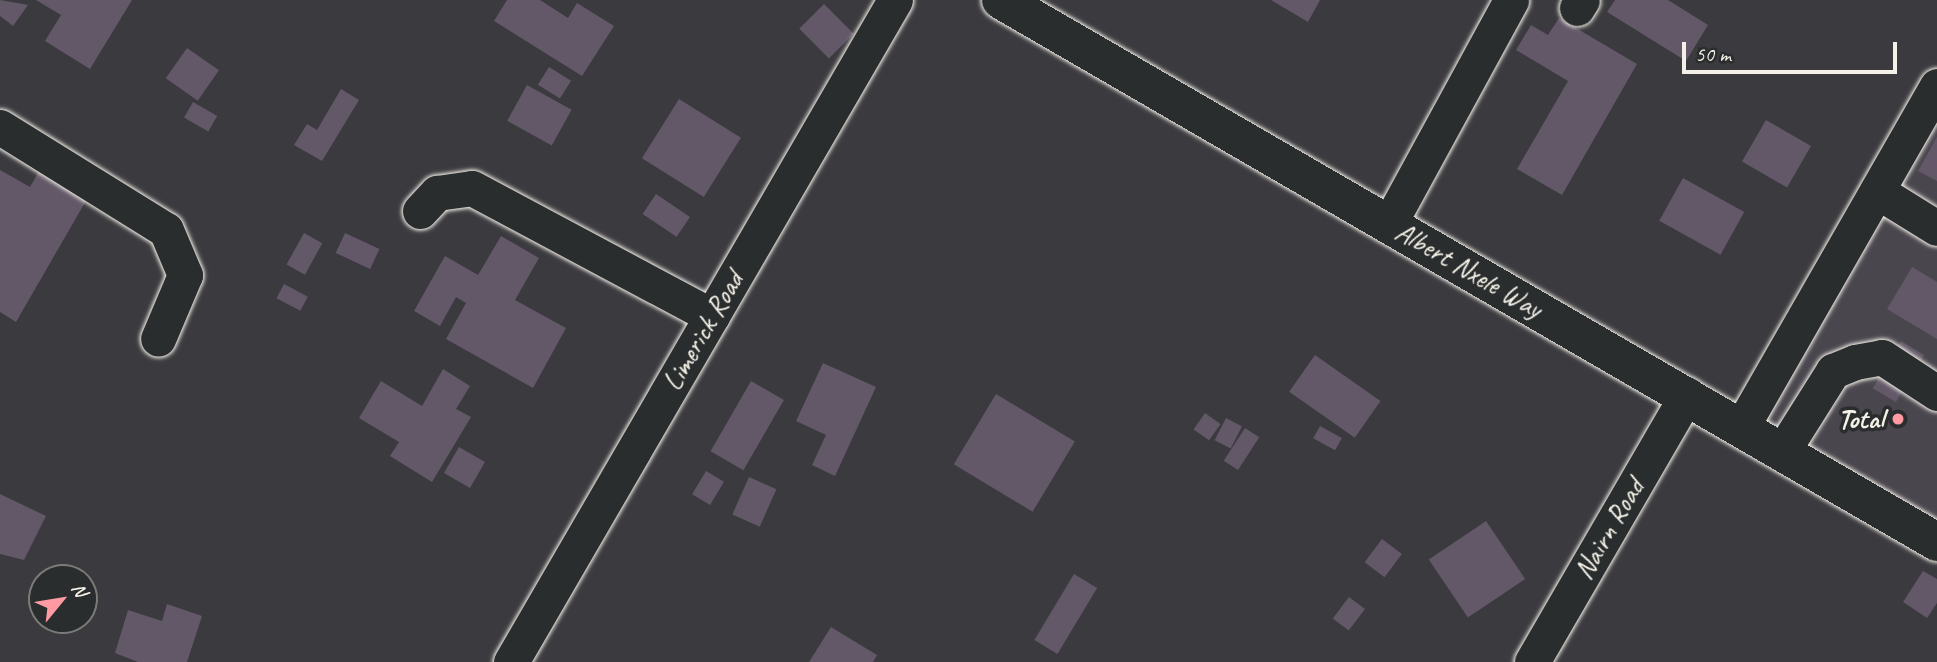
<!DOCTYPE html>
<html>
<head>
<meta charset="utf-8">
<style>
	body { margin:0 }
	#map { position:relative; width:1937px; height:662px; overflow:hidden; background:#3b3a3f; font-family:Caveat,sans-serif }
	div>[style] { position:absolute }
	.built>* { inset:0; background:#4a464e }
	.building>* { inset:0; background:#625868; transform-origin:0 0 }
	.roads { filter:drop-shadow(0 0 2px #f4f1e8) drop-shadow(0 0 2px #f4f1e8) }
	.minor>* { height:35px; margin:-17.5px; padding:0 17.5px; transform-origin:17.5px; border-radius:17.5px; background:#2a2d2e }
	.major>* { height:38px; margin:-19px; padding:0 19px; transform-origin:19px; border-radius:19px; background:#2a2d2e }
	.dots>* { width:19px; height:19px; translate:-50% -50%; box-sizing:border-box; border:4px solid #2a2d2e; border-radius:50% }
	span { translate:-50% -50%; white-space:nowrap; text-align:center; line-height:1.15; -webkit-text-stroke:7px #2a2d2e; paint-order:stroke }
	.street-label { font-size:28px; color:#f4f1e8 }
	.poi-label { font-size:28px; color:#f4f1e8; font-weight:700 }
	.right { translate:-100% -50%; text-align:right }
	.north { position:absolute; left:28px; top:564px; width:70px; height:70px; box-sizing:border-box; background:#2a2d2e; border:2px solid #7b7b78; border-radius:50%; rotate:60deg; font-size:19px; font-weight:700; line-height:28px; text-align:center; color:#f4f1e8 }
	.north::after { content:''; display:block; margin:auto; width:24px; height:32px; background:#ff9aa2; clip-path:polygon(50% 0,100% 100%,50% 72%,0 100%) }
	.scale { position:absolute; left:1682px; top:42px; width:215px; height:32px; box-sizing:border-box; border:4px solid #f4f1e8; border-top:0; padding-left:9px; font-size:21px; line-height:24px; white-space:nowrap; color:#f4f1e8; -webkit-text-stroke:5px #2a2d2e; paint-order:stroke }
</style>
</head>
<body>
<div id="map">
	<div class="built">
		<i style="clip-path:polygon(1937px 80px,1937px 550px,1732px 431px)"></i>
	</div>
	<div class="building">
		<i style="clip-path:polygon(0 0,28px 5px,13px 26px,0 16px)"></i>
		<i style="clip-path:polygon(36px 0,132px 0,90px 69px,45px 41px,61px 15px)"></i>
		<i style="clip-path:polygon(507px 0,540px 0,568px 18px,577px 3px,614px 26px,582px 76px,494px 21px)"></i>
		<i style="clip-path:polygon(1271px 0,1320px 0,1308px 22px)"></i>
		<i style="clip-path:polygon(1615px 0,1668px 0,1708px 25px,1686px 61px,1607px 12px)"></i>
		<i style="left:824px;top:4px;width:42px;height:35px;rotate:45deg"></i>
		<i style="clip-path:polygon(1559px 18px,1637px 64px,1562px 195px,1517px 169px,1568px 81px,1516px 50px,1531px 25px,1548px 35px)"></i>
		<i style="left:187px;top:48px;width:39px;height:37px;rotate:35deg"></i>
		<i style="left:549px;top:67px;width:26px;height:21px;rotate:32deg"></i>
		<i style="left:527px;top:85px;width:51px;height:41px;rotate:29deg"></i>
		<i style="clip-path:polygon(341px 89px,359px 100px,322px 161px,294px 145px,307px 124px,317px 130px)"></i>
		<i style="left:679px;top:99px;width:73px;height:70px;rotate:32deg"></i>
		<i style="left:193px;top:102px;width:28px;height:18px;rotate:30deg"></i>
		<i style="left:1766px;top:120px;width:52px;height:48px;rotate:30deg"></i>
		<i style="clip-path:polygon(1937px 137px,1937px 181px,1918px 171px)"></i>
		<i style="clip-path:polygon(0 170px,30px 187px,39px 171px,87px 199px,16px 322px,0 312px)"></i>
		<i style="left:1683px;top:178px;width:70px;height:49px;rotate:29deg"></i>
		<i style="left:656px;top:194px;width:41px;height:24px;rotate:34deg"></i>
		<i style="left:304px;top:233px;width:21px;height:36px;rotate:29deg"></i>
		<i style="left:345px;top:233px;width:38px;height:22px;rotate:25deg"></i>
		<i style="clip-path:polygon(501px 236px,539px 258px,515px 300px,566px 328px,533px 388px,446px 339px,466px 303px,456px 297px,440px 326px,414px 311px,445px 256px,478px 275px)"></i>
		<i style="clip-path:polygon(1912px 267px,1937px 282px,1937px 339px,1887px 309px)"></i>
		<i style="left:284px;top:284px;width:27px;height:16px;rotate:28deg"></i>
		<i style="left:1901px;top:341px;width:27px;height:55px;rotate:31deg"></i>
		<i style="left:1315px;top:355px;width:80px;height:45px;rotate:35deg"></i>
		<i style="clip-path:polygon(823px 363px,876px 387px,835px 476px,812px 465px,826px 435px,796px 421px)"></i>
		<i style="clip-path:polygon(443px 369px,470px 386px,456px 409px,471px 417px,432px 482px,390px 456px,399px 442px,359px 418px,381px 381px,422px 406px)"></i>
		<i style="left:751px;top:381px;width:38px;height:81px;rotate:30deg"></i>
		<i style="left:996px;top:394px;width:92px;height:82px;rotate:31deg"></i>
		<i style="left:1205px;top:413px;width:19px;height:20px;rotate:35deg"></i>
		<i style="left:1226px;top:418px;width:18px;height:25px;rotate:27deg"></i>
		<i style="left:1320px;top:426px;width:25px;height:14px;rotate:29deg"></i>
		<i style="left:1245px;top:428px;width:17px;height:39px;rotate:33deg"></i>
		<i style="left:459px;top:447px;width:30px;height:30px;rotate:30deg"></i>
		<i style="left:706px;top:471px;width:21px;height:27px;rotate:31deg"></i>
		<i style="left:749px;top:477px;width:30px;height:41px;rotate:24deg"></i>
		<i style="clip-path:polygon(0 494px,46px 516px,24px 560px,0 554px)"></i>
		<i style="left:1486px;top:521px;width:70px;height:69px;rotate:56deg"></i>
		<i style="left:1382px;top:539px;width:25px;height:29px;rotate:37deg"></i>
		<i style="clip-path:polygon(1923px 571px,1937px 579px,1937px 603px,1927px 618px,1903px 602px)"></i>
		<i style="left:1074px;top:574px;width:27px;height:77px;rotate:31deg"></i>
		<i style="left:1349px;top:597px;width:20px;height:27px;rotate:37deg"></i>
		<i style="clip-path:polygon(167px 604px,202px 616px,187px 662px,138px 662px,115px 653px,128px 610px,162px 621px)"></i>
		<i style="clip-path:polygon(831px 627px,877px 655px,873px 662px,809px 662px)"></i>
	</div>
	<div class="roads">
		<div class="minor">
			<i style="left:1577px;top:8px;width:9px;rotate:-58deg"></i>
			<i style="left:0;top:127px;width:195px;rotate:31.8deg"></i>
			<i style="left:166px;top:230px;width:49px;rotate:67.1deg"></i>
			<i style="left:185px;top:275px;width:69px;rotate:112.9deg"></i>
			<i style="left:1877px;top:191px;width:70px;rotate:31.7deg"></i>
			<i style="left:420px;top:211px;width:25px;rotate:-47deg"></i>
			<i style="left:437px;top:193px;width:35px;rotate:-8deg"></i>
			<i style="left:472px;top:188px;width:272px;rotate:28.1deg"></i>
			<i style="left:1389px;top:224px;width:255px;rotate:-61.4deg"></i>
			<i style="left:1741px;top:428px;width:394px;rotate:-60.2deg"></i>
			<i style="left:1782px;top:452px;width:96px;rotate:-57.8deg"></i>
			<i style="left:1833px;top:371px;width:24px;rotate:-22deg"></i>
			<i style="left:1855px;top:362px;width:27px;rotate:-10deg"></i>
			<i style="left:1882px;top:357px;width:66px;rotate:33.2deg"></i>
			<i style="left:511px;top:662px;width:765px;rotate:-59.88deg"></i>
			<i style="left:1532px;top:662px;width:309px;rotate:-59.9deg"></i>
		</div>
		<div class="major">
			<i style="left:1001px;top:0;width:1082px;rotate:30.07deg"></i>
		</div>
	</div>
	<div class="dots">
		<i style="left:1898px;top:419px;background:#ff9aa2"></i>
	</div>
	<div class="street-label">
		<span style="left:1469px;top:270px;rotate:30deg">Albert Nxele Way</span>
		<span style="left:703px;top:331px;rotate:-60deg">Limerick Road</span>
		<span style="left:1609px;top:529px;rotate:-60deg">Nairn Road</span>
	</div>
	<div class="poi-label">
		<span class="right" style="left:1884px;top:419px">Total</span>
	</div>
	<div class="north">N</div>
	<div class="scale">50 m</div>
</div>
</body>
</html>
